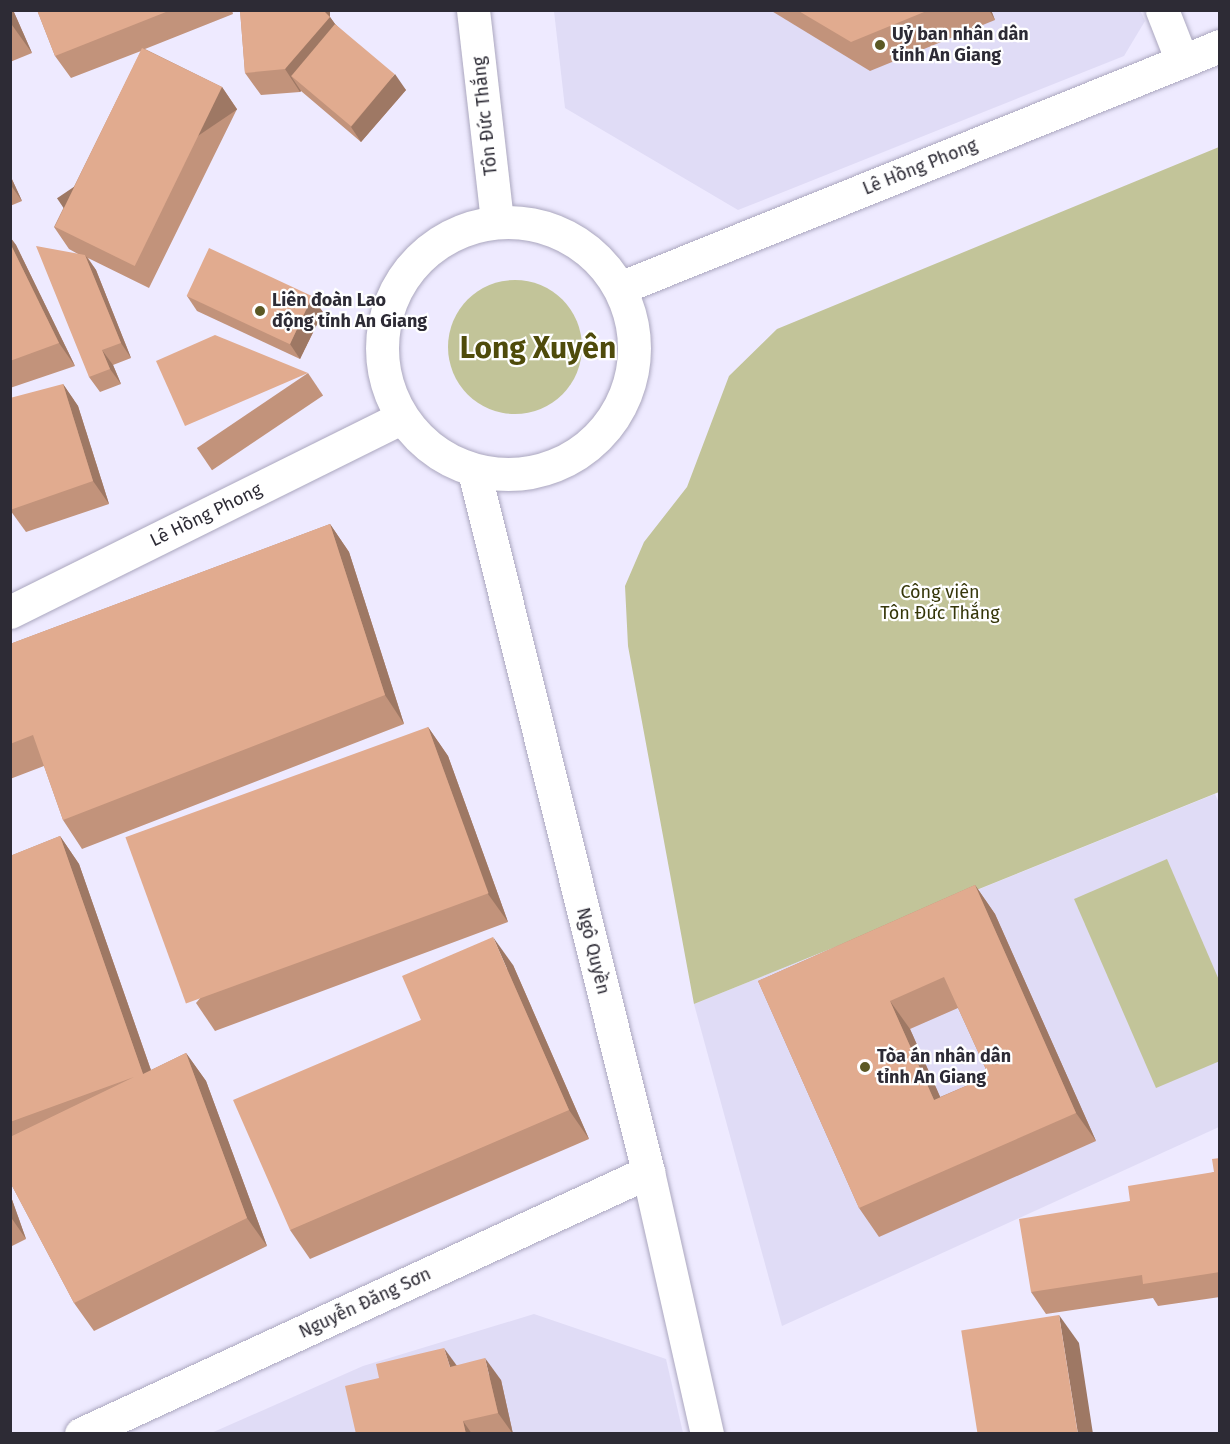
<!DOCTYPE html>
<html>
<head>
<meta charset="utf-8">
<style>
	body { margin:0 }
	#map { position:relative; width:1230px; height:1444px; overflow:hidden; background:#eeeaff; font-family:"Fira Sans",sans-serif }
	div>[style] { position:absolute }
	.built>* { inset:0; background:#e0dcf6 }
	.green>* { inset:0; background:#c2c499 }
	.round { border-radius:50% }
	.roads { filter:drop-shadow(0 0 2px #aba7bf) drop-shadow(0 0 2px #aba7bf) }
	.street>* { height:33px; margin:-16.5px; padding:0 16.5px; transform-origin:16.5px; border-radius:16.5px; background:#fff }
	.secondary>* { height:33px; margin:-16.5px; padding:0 16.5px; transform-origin:16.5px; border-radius:16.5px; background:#fff }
	.secondary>.ring { margin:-16.5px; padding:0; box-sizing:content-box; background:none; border:33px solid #fff; border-radius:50% }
	.wall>* { inset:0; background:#c2937b; transform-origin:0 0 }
	.shaded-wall>* { inset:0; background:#9e7864; transform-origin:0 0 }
	.building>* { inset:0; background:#e1ab8f; transform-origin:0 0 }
	.dots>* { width:16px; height:16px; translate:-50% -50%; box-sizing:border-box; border:3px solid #fff; border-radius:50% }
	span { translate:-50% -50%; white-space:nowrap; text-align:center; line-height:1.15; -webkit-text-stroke:4.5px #fff; paint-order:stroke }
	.poi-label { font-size:18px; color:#2d2b35; font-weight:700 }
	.left { translate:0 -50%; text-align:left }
	.street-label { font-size:18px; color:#2d2b35 }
	.park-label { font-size:18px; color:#36370a }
	.town-label { font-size:30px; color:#4f4b0b; font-weight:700 }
	.frame { position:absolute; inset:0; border:12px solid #2d2b35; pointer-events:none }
</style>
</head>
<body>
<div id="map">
	<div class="built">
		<i style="clip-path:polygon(1140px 10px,1145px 21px,1124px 56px,738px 210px,565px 108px,554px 11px)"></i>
		<i style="clip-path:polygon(1215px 794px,1219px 803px,1219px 1127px,782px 1326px,694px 1004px)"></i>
		<i style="clip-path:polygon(534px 1314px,666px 1359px,683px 1433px,209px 1434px,363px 1366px)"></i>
	</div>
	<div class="green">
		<i style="clip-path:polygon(1219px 147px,1219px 792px,694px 1004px,628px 646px,625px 586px,644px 542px,687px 487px,729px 376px,777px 329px)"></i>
		<i class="round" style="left:448px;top:280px;width:134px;height:134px"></i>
		<i style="clip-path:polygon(1167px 859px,1219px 980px,1220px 1061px,1156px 1088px,1074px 899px)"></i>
	</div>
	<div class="roads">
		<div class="street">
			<i style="left:1162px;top:10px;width:55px;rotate:68.6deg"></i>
			<i style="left:81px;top:1434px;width:625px;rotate:-24.8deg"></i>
		</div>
		<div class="secondary">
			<i style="left:473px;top:10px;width:213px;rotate:83.5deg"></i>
			<i class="ring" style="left:382px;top:222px;width:219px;height:219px"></i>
			<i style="left:620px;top:288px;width:647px;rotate:-21.97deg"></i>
			<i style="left:474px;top:471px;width:722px;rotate:76.06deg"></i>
			<i style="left:648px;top:1172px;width:269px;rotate:77.3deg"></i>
			<i style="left:10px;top:612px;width:436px;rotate:-26.4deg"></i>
		</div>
	</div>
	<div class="wall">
		<i style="clip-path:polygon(10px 10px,13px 10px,32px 53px,10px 62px)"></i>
		<i style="clip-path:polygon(37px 10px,232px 10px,233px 14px,145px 49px,222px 87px,237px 109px,149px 288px,88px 258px,96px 270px,131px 358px,113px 365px,121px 384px,100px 392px,89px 377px,78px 254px,69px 249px,54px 227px,141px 51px,71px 78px,55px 56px)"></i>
		<i style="clip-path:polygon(240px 10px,330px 10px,330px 17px,335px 24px,406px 90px,361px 142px,301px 91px,300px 92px,261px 95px,245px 73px)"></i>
		<i style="clip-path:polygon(770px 10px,991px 10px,995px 20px,870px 71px)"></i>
		<i style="clip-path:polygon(10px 175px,22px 201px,10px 206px)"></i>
		<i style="clip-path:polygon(10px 237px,16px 245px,75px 366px,10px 388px)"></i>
		<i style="clip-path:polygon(187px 296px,323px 312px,300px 359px,197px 311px)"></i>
		<i style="left:308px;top:373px;width:27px;height:134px;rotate:56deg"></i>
		<i style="clip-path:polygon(63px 384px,78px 406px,109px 504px,26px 532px,10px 510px)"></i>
		<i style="clip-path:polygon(330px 524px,349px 552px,404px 724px,82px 849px,63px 820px,44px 766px,10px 779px,10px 644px)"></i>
		<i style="clip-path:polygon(428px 727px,448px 756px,508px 922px,215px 1031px,196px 1003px)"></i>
		<i style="clip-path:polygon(60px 836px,79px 864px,151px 1070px,186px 1053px,206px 1081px,267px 1246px,94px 1331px,74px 1303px,10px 1182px,10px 856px)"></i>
		<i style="clip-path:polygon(evenodd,975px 885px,995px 914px,1096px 1141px,879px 1237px,859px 1208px,758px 981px,975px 885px,958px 1008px,989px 1076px,940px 1097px,910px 1029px,958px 1008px)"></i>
		<i style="clip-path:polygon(513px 965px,589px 1139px,310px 1259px,290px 1230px,421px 1020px)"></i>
		<i style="clip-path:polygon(1220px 1158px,1220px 1297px,1158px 1306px,1153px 1298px,1046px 1314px,1031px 1292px,1130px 1201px,1214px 1172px)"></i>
		<i style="clip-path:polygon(10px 1194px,26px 1239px,10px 1247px)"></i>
		<i style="clip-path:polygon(457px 1365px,501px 1380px,513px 1434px,356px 1434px)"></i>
	</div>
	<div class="shaded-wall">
		<i style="clip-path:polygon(10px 10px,13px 10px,32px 53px,12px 25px,10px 21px)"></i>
		<i style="clip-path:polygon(320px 10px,330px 10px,330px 17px,346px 39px,291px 76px,301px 91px,300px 92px,285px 69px)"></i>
		<i style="clip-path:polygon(989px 10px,991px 10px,995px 20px)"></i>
		<i style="clip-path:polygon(395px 74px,406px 90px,361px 142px,351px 127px)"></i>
		<i style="left:222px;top:87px;width:27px;height:199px;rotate:56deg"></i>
		<i style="clip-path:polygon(10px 175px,22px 201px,10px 184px)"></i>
		<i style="clip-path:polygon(10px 237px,16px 245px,75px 366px,59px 343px,10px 243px)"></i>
		<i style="clip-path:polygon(85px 255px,96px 270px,131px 358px,121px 343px)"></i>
		<i style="clip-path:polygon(312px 297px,323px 312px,300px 359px,290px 344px)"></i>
		<i style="clip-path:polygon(102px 350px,113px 365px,121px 384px,110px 369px)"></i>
		<i style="clip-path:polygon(63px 384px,78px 406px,109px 504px,93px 481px)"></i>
		<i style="clip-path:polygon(330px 524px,349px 552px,404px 724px,385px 695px)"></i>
		<i style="clip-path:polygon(428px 727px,448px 756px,508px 922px,488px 894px)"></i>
		<i style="clip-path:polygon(60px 836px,79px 864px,162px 1102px,143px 1074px)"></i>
		<i style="clip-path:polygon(975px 885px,995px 914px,1096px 1141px,1076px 1113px)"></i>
		<i style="clip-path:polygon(493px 937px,513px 965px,589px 1139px,569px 1110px)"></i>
		<i style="clip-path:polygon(890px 1001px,910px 1029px,954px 1128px,934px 1100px)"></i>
		<i style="clip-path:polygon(186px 1053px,206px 1081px,267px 1246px,247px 1218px)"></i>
		<i style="clip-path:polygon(10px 1194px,26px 1239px,10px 1216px)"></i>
		<i style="clip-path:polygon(1059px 1315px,1079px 1343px,1093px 1434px,1078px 1434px)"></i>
		<i style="clip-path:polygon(444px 1348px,460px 1370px,450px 1367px)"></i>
		<i style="clip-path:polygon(485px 1358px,501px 1380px,513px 1434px,498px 1413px)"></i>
		<i style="clip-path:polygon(463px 1421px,472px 1434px,466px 1434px)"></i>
	</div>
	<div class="building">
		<i style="clip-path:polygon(37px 10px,171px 10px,55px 56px)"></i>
		<i style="clip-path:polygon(240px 10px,323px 10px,330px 17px,285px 69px,245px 73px)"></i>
		<i style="clip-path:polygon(797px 10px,929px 10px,851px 42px)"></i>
		<i style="left:335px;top:24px;width:78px;height:68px;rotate:40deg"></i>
		<i style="left:142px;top:48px;width:89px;height:199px;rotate:26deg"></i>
		<i style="clip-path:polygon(10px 243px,59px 343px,10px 361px)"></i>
		<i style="clip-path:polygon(36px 246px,85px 255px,121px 343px,102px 350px,110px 369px,89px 377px)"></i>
		<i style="left:209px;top:248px;width:114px;height:53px;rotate:25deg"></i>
		<i style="clip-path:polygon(215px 335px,308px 373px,185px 426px,156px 361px)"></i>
		<i style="clip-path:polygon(63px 384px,93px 481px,10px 510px,10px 398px)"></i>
		<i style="clip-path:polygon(330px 524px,385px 695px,63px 820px,33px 735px,10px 744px,10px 644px)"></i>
		<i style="left:428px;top:727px;width:177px;height:322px;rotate:70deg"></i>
		<i style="clip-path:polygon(60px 836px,143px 1074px,186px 1053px,247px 1218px,74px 1303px,10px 1182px,10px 1137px,134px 1077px,10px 1122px,10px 856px)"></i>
		<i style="clip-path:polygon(evenodd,975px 885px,1076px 1113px,859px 1208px,758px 981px,975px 885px,944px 977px,989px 1076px,934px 1100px,890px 1001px,944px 977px)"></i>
		<i style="clip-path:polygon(493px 937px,569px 1110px,290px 1230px,233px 1100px,421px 1020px,402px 976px)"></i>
		<i style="clip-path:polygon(1220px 1158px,1220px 1272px,1143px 1284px,1142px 1275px,1031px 1292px,1019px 1219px,1130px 1201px,1128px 1186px,1214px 1172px,1212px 1159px)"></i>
		<i style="left:1059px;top:1315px;width:121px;height:99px;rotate:81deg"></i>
		<i style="clip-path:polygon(444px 1348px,450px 1367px,485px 1358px,498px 1413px,463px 1421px,466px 1434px,356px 1434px,345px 1386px,379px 1378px,376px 1364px)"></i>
	</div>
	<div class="dots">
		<i style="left:880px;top:45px;background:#5b5824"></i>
		<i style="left:260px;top:311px;background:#5b5824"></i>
		<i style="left:865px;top:1067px;background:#5b5824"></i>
	</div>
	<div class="poi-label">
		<span class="left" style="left:892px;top:45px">Uỷ ban nhân dân<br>tỉnh An Giang</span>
		<span class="left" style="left:272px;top:311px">Liên đoàn Lao<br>động tỉnh An Giang</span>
		<span class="left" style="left:877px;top:1067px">Tòa án nhân dân<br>tỉnh An Giang</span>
	</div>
	<div class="street-label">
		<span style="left:485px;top:116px;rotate:-96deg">Tôn Đức Thắng</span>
		<span style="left:920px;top:167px;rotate:-22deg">Lê Hồng Phong</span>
		<span style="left:206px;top:515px;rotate:-26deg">Lê Hồng Phong</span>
		<span style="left:593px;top:951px;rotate:76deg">Ngô Quyền</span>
		<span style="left:365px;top:1303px;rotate:-25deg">Nguyễn Đăng Sơn</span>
	</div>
	<div class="park-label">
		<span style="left:940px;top:603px">Công viên<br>Tôn Đức Thắng</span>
	</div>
	<div class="town-label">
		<span style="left:538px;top:348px">Long Xuyên</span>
	</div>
	<div class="frame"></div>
</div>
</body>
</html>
